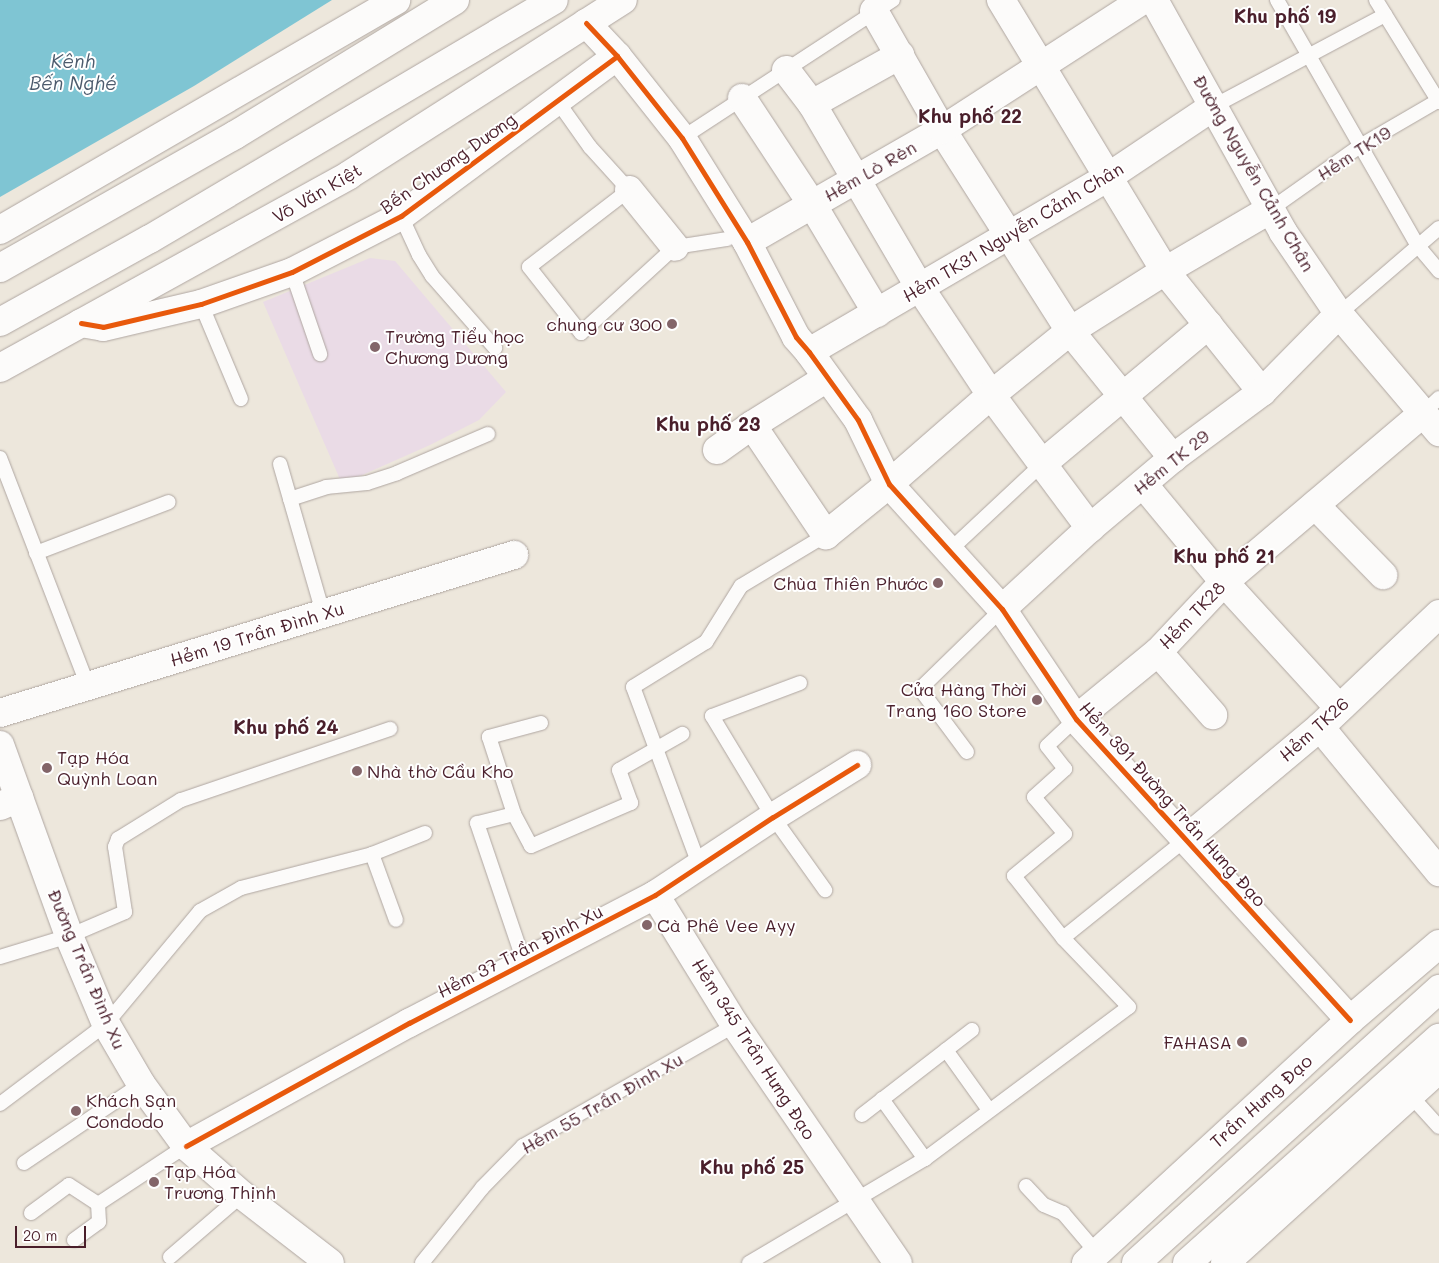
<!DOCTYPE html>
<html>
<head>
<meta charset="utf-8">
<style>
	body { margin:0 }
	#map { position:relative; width:1439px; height:1263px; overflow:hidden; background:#ede7dc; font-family:Mali,sans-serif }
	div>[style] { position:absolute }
	.built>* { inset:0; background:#eadbe6 }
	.water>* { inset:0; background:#7fc5d3 }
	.roads { filter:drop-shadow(0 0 1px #afa6a1) drop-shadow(0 0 1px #afa6a1) }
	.service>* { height:14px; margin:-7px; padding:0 7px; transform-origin:7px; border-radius:7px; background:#fcfbfa }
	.minor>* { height:28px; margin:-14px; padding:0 14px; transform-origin:14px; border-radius:14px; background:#fcfbfa }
	.tertiary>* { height:28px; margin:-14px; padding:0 14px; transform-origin:14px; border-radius:14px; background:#fcfbfa }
	.primary>* { height:28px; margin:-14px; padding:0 14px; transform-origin:14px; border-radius:14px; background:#fcfbfa }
	.trunk>* { height:28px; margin:-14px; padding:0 14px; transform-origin:14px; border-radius:14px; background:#fcfbfa }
	.cycleway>* { height:5px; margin:-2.5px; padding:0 2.5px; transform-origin:2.5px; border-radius:2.5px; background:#e8590c }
	.dots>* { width:14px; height:14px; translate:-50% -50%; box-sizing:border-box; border:2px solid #fff; border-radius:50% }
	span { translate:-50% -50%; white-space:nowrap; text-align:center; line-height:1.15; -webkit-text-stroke:4px #fff; paint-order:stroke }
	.street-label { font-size:18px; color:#4a1f2b }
	.poi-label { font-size:18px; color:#4a1f2b }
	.right { translate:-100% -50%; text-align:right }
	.left { translate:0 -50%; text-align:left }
	.neighbourhood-label { font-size:19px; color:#4a1f2b; font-weight:700 }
	.water-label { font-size:19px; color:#4c5b6d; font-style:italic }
	.scale { position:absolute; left:15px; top:1226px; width:71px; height:22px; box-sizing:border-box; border:2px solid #4a1f2b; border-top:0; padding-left:6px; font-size:15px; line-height:18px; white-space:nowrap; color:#4a1f2b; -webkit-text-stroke:4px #fff; paint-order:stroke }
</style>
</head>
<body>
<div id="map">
	<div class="built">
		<i style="clip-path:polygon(370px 258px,395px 261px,506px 392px,479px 420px,430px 445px,342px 484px,263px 302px)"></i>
	</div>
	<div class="water">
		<i style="clip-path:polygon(0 0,332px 0,194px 86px,0 197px)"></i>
	</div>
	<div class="roads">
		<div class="service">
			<i style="left:1277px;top:0;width:284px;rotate:60.2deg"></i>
			<i style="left:1418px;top:246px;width:33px;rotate:50deg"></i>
			<i style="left:1376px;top:0;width:120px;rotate:58.3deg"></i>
			<i style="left:558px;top:102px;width:55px;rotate:54.6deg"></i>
			<i style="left:590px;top:147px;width:58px;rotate:47.8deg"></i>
			<i style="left:629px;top:190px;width:126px;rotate:142.4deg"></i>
			<i style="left:529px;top:267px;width:84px;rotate:51.8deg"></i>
			<i style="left:581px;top:333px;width:127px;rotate:-42.5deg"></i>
			<i style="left:675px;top:247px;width:53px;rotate:-8.7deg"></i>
			<i style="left:1214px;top:106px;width:194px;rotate:-28deg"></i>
			<i style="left:682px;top:138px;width:252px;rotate:-33.2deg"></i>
			<i style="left:1271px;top:209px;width:109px;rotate:-35.3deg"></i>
			<i style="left:1360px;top:146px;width:91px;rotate:-30.2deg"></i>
			<i style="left:401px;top:216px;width:43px;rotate:65.2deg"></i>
			<i style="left:419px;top:255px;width:25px;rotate:58deg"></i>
			<i style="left:432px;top:276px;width:96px;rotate:48.8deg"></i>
			<i style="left:292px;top:272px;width:87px;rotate:71.1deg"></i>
			<i style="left:201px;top:304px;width:103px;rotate:67.2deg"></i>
			<i style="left:1339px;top:314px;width:132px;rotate:-40.7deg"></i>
			<i style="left:1423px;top:413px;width:22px;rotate:-43deg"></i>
			<i style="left:0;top:458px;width:244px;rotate:68.9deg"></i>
			<i style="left:280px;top:464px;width:155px;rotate:73.9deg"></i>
			<i style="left:290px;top:499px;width:38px;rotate:-18deg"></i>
			<i style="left:326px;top:487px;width:41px;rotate:-5.6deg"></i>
			<i style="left:367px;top:483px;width:32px;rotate:-18deg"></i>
			<i style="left:397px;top:473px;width:99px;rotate:-23.2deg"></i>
			<i style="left:951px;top:549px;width:125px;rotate:-43deg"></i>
			<i style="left:36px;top:553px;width:142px;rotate:-21deg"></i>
			<i style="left:800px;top:683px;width:94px;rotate:159.4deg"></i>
			<i style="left:712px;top:716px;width:118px;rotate:58.9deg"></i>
			<i style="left:773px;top:817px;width:90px;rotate:54.5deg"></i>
			<i style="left:541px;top:723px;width:54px;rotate:164.9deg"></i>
			<i style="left:489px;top:737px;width:81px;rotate:72deg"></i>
			<i style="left:514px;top:814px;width:36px;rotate:62deg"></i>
			<i style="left:531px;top:846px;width:109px;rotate:-23.3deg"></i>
			<i style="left:631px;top:803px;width:35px;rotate:-110deg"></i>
			<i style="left:619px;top:770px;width:73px;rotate:-29.7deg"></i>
			<i style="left:967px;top:752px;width:79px;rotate:-126.7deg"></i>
			<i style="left:920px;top:689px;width:115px;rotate:-44.3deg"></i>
			<i style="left:514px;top:814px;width:38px;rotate:166deg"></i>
			<i style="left:477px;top:823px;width:150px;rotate:71.3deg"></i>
			<i style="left:372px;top:854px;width:70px;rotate:70deg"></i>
			<i style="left:700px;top:867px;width:192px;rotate:-110.4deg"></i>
			<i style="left:633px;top:687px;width:86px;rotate:-31.7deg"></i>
			<i style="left:706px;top:642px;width:66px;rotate:-58deg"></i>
			<i style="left:741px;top:586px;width:99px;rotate:-31deg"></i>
			<i style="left:1063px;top:938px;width:79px;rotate:-128.3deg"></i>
			<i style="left:1014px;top:876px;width:66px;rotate:-39.5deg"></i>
			<i style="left:1065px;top:834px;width:48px;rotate:-130deg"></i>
			<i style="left:1034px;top:797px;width:42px;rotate:-42.1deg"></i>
			<i style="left:1065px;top:769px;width:29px;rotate:-128deg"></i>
			<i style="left:1047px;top:746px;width:40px;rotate:-43deg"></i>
			<i style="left:0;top:957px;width:72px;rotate:-16.9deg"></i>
			<i style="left:69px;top:936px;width:61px;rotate:-23.2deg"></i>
			<i style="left:125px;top:912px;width:66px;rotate:-98.7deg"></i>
			<i style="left:115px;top:847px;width:9px;rotate:-69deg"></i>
			<i style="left:118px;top:839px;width:74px;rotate:-31.8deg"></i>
			<i style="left:181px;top:800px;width:221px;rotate:-18.8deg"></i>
			<i style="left:946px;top:1050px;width:74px;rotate:54.4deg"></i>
			<i style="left:1410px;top:1095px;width:43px;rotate:47.8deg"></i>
			<i style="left:882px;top:1099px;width:74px;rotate:54.4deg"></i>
			<i style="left:0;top:1104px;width:133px;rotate:-37deg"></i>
			<i style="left:106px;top:1024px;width:147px;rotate:-50.2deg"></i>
			<i style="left:200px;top:911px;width:47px;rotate:-29.3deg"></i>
			<i style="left:241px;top:888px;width:135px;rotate:-14.5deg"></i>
			<i style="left:372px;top:854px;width:57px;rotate:-21.6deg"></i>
			<i style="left:862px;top:1115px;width:139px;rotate:-37.7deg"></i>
			<i style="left:24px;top:1163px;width:141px;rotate:-34deg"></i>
			<i style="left:1026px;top:1186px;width:26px;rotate:47deg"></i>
			<i style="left:1044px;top:1205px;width:21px;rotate:23deg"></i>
			<i style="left:1063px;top:1213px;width:52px;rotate:49.6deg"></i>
			<i style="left:98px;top:1204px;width:105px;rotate:-33.4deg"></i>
			<i style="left:31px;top:1213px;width:47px;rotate:-36.4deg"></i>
			<i style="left:69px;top:1185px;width:35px;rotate:33deg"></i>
			<i style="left:74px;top:1240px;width:31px;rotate:-36deg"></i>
			<i style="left:99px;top:1222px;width:18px;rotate:-93deg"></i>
			<i style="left:170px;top:1257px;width:95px;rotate:-40.7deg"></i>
			<i style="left:422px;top:1263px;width:96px;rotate:-51.3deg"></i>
			<i style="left:482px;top:1188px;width:59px;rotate:-45.7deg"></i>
			<i style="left:523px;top:1146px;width:244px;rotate:-29.7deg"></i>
			<i style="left:749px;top:1263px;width:204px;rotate:-30.6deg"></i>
			<i style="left:925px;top:1159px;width:254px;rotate:-36.7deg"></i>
			<i style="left:1129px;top:1007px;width:95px;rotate:-133.7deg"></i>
			<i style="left:1063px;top:938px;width:156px;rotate:-38.8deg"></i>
		</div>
		<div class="minor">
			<i style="left:1001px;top:0;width:317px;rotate:58.8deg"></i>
			<i style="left:1165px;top:271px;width:155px;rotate:51.3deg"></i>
			<i style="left:874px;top:11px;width:137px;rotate:60.3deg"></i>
			<i style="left:942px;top:130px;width:238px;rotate:57.5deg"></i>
			<i style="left:1070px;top:331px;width:164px;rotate:51deg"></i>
			<i style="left:586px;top:23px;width:45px;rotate:46.8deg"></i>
			<i style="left:617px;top:56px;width:105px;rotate:51.6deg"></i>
			<i style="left:682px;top:138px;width:123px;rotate:58deg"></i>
			<i style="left:747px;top:242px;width:107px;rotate:62.7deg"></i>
			<i style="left:796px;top:337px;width:20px;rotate:49deg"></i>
			<i style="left:809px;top:352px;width:84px;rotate:54.2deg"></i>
			<i style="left:858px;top:420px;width:71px;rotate:64.2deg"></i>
			<i style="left:889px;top:484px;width:169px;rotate:47.9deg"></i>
			<i style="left:1002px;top:609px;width:133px;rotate:56.1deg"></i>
			<i style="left:1076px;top:719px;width:407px;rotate:47.7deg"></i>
			<i style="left:786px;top:70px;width:43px;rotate:52.6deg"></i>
			<i style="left:812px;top:104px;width:213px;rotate:59.6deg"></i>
			<i style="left:920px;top:288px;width:128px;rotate:56.4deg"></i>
			<i style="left:991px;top:395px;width:166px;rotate:53.3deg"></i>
			<i style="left:742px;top:98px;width:127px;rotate:56.6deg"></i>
			<i style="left:812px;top:204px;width:127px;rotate:59.2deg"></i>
			<i style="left:812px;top:104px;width:101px;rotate:-29.1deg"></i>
			<i style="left:629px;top:190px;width:73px;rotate:51.1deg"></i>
			<i style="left:747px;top:242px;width:225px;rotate:-29.9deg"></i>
			<i style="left:942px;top:130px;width:239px;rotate:-32.9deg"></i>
			<i style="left:81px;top:323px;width:22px;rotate:10deg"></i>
			<i style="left:103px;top:327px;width:101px;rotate:-13.2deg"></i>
			<i style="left:201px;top:304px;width:96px;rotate:-19.4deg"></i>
			<i style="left:292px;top:272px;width:123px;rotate:-27.2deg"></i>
			<i style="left:401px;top:216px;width:269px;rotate:-36.5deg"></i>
			<i style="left:809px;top:352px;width:346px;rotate:-30.3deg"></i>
			<i style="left:1108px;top:177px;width:128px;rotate:-33.8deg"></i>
			<i style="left:827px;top:378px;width:89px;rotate:147.9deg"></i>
			<i style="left:752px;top:425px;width:133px;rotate:56.1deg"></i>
			<i style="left:826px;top:535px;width:81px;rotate:-39deg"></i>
			<i style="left:889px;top:484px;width:135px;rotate:-41.1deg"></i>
			<i style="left:991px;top:395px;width:102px;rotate:-39deg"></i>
			<i style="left:1070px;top:331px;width:112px;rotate:-32.3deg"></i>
			<i style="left:1165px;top:271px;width:123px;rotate:-30.3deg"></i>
			<i style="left:717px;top:450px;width:43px;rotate:-35.5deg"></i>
			<i style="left:1042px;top:464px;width:217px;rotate:-39.9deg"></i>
			<i style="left:1143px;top:484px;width:127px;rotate:50.4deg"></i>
			<i style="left:1224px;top:582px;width:169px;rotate:47.6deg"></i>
			<i style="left:1315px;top:505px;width:98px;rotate:45.8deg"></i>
			<i style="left:1002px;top:609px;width:120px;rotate:-42.6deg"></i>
			<i style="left:1090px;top:528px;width:109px;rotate:-40.1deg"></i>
			<i style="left:1173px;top:458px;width:111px;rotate:-36.6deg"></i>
			<i style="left:1262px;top:392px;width:110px;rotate:-45.4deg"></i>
			<i style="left:1158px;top:652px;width:84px;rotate:48.9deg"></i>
			<i style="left:0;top:713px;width:538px;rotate:-17.09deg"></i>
			<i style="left:1076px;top:719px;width:106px;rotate:-39.3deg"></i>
			<i style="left:1158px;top:652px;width:96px;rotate:-46.7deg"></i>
			<i style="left:1224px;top:582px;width:261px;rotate:-40.3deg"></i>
			<i style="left:1320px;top:727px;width:188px;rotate:50.6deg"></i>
			<i style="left:0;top:806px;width:21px;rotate:-23deg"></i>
			<i style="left:1185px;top:840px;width:176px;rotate:-39.9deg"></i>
			<i style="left:1320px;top:727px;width:164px;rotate:-43.5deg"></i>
			<i style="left:655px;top:895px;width:153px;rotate:58.4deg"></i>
			<i style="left:735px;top:1025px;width:288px;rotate:55.6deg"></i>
			<i style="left:186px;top:1146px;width:255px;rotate:-28.9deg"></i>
			<i style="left:409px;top:1023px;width:277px;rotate:-27.5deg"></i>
			<i style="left:655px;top:895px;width:141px;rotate:-33.5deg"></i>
			<i style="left:773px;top:817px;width:99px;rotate:-31.8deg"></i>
		</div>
		<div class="tertiary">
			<i style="left:1154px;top:0;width:265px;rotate:60.9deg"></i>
			<i style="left:1283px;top:232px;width:99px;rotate:55.7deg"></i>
			<i style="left:1339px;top:314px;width:155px;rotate:49.7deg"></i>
			<i style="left:0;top:745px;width:203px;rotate:70.1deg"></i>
			<i style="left:69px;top:936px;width:95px;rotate:67.2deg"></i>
			<i style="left:106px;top:1024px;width:69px;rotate:59.7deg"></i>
			<i style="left:141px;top:1084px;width:77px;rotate:54deg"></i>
			<i style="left:186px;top:1146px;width:74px;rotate:41.2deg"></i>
			<i style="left:242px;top:1195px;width:111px;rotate:37.7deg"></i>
		</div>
		<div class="primary">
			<i style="left:0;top:230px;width:458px;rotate:-30.1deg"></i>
			<i style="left:0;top:368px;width:399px;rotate:-28.9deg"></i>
			<i style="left:349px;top:175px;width:325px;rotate:-32.6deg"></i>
			<i style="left:1086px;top:1263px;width:359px;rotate:-42.6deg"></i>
			<i style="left:1350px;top:1020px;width:117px;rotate:-40.5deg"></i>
			<i style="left:1136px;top:1263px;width:409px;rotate:-42.1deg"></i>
			<i style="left:1187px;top:1263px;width:338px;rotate:-41.8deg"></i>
			<i style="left:1225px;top:1263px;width:289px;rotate:-42.2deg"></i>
		</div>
		<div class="trunk">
			<i style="left:0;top:268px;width:270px;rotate:-29.5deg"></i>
			<i style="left:235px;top:135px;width:258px;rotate:-31.5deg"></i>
			<i style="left:0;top:322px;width:171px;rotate:-29deg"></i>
			<i style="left:150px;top:239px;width:469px;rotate:-30.6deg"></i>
		</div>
	</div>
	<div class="cycleway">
		<i style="left:586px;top:23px;width:45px;rotate:46.8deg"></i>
		<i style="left:617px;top:56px;width:105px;rotate:51.6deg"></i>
		<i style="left:682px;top:138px;width:123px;rotate:58deg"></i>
		<i style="left:747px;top:242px;width:107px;rotate:62.7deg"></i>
		<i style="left:796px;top:337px;width:20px;rotate:49deg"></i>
		<i style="left:809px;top:352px;width:84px;rotate:54.2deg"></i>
		<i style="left:858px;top:420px;width:71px;rotate:64.2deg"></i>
		<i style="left:889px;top:484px;width:169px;rotate:47.9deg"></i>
		<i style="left:1002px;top:609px;width:133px;rotate:56.1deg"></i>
		<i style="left:1076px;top:719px;width:407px;rotate:47.7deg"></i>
		<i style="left:81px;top:323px;width:22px;rotate:10deg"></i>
		<i style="left:103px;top:327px;width:101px;rotate:-13.2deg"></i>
		<i style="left:201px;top:304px;width:96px;rotate:-19.4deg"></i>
		<i style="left:292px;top:272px;width:123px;rotate:-27.2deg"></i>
		<i style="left:401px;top:216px;width:269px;rotate:-36.5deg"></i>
		<i style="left:186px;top:1146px;width:255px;rotate:-28.9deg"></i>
		<i style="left:409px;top:1023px;width:277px;rotate:-27.5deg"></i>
		<i style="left:655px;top:895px;width:141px;rotate:-33.5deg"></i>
		<i style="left:773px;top:817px;width:99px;rotate:-31.8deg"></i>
	</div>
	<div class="dots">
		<i style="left:672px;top:324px;background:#836569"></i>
		<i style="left:375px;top:347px;background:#836569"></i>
		<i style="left:938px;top:583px;background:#836569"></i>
		<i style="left:1037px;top:700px;background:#836569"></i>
		<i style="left:47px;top:768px;background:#836569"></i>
		<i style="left:357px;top:771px;background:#836569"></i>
		<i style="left:647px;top:925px;background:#836569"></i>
		<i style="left:1242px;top:1042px;background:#836569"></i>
		<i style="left:76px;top:1111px;background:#836569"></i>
		<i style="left:154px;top:1182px;background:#836569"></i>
	</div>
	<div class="street-label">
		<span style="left:1354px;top:153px;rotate:-33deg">Hẻm TK19</span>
		<span style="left:448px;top:163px;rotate:-35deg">Bến Chương Dương</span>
		<span style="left:870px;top:171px;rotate:-30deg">Hẻm Lò Rèn</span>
		<span style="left:1254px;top:173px;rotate:60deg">Đường Nguyễn Cảnh Chân</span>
		<span style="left:317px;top:193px;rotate:-30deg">Võ Văn Kiệt</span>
		<span style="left:1013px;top:232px;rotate:-31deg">Hẻm TK31 Nguyễn Cảnh Chân</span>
		<span style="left:1171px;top:462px;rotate:-39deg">Hẻm TK 29</span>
		<span style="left:1192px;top:615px;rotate:-46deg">Hẻm TK28</span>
		<span style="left:257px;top:634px;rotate:-17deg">Hẻm 19 Trần Ðình Xu</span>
		<span style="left:1314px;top:729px;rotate:-42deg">Hẻm TK26</span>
		<span style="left:1173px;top:804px;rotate:48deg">Hẻm 391 Đường Trần Hưng Ðạo</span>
		<span style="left:520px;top:951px;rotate:-27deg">Hẻm 37 Trần Ðình Xu</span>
		<span style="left:87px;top:969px;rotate:67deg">Đường Trần Ðình Xu</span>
		<span style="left:754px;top:1049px;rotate:57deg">Hẻm 345 Trần Hưng Ðạo</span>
		<span style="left:1261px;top:1101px;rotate:-42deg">Trần Hưng Đạo</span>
		<span style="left:602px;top:1103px;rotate:-30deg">Hẻm 55 Trần Ðình Xu</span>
	</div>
	<div class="poi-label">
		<span class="right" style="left:662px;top:324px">chung cư 300</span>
		<span class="left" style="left:385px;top:347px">Trường Tiểu học<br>Chương Dương</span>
		<span class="right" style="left:928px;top:583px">Chùa Thiên Phước</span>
		<span class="right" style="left:1027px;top:700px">Cửa Hàng Thời<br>Trang 160 Store</span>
		<span class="left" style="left:57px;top:768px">Tạp Hóa<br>Quỳnh Loan</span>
		<span class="left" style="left:367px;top:771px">Nhà thờ Cầu Kho</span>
		<span class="left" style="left:657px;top:925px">Cà Phê Vee Ayy</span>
		<span class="right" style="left:1232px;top:1042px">FAHASA</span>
		<span class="left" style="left:86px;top:1111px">Khách Sạn<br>Condodo</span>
		<span class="left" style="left:164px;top:1182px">Tạp Hóa<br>Trương Thịnh</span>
	</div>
	<div class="neighbourhood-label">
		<span style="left:1285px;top:16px">Khu phố 19</span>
		<span style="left:970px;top:116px">Khu phố 22</span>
		<span style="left:708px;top:424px">Khu phố 23</span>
		<span style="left:1224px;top:556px">Khu phố 21</span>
		<span style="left:286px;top:727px">Khu phố 24</span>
		<span style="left:752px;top:1167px">Khu phố 25</span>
	</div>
	<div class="water-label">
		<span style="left:73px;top:72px">Kênh<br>Bến Nghé</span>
	</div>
	<div class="scale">20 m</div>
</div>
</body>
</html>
